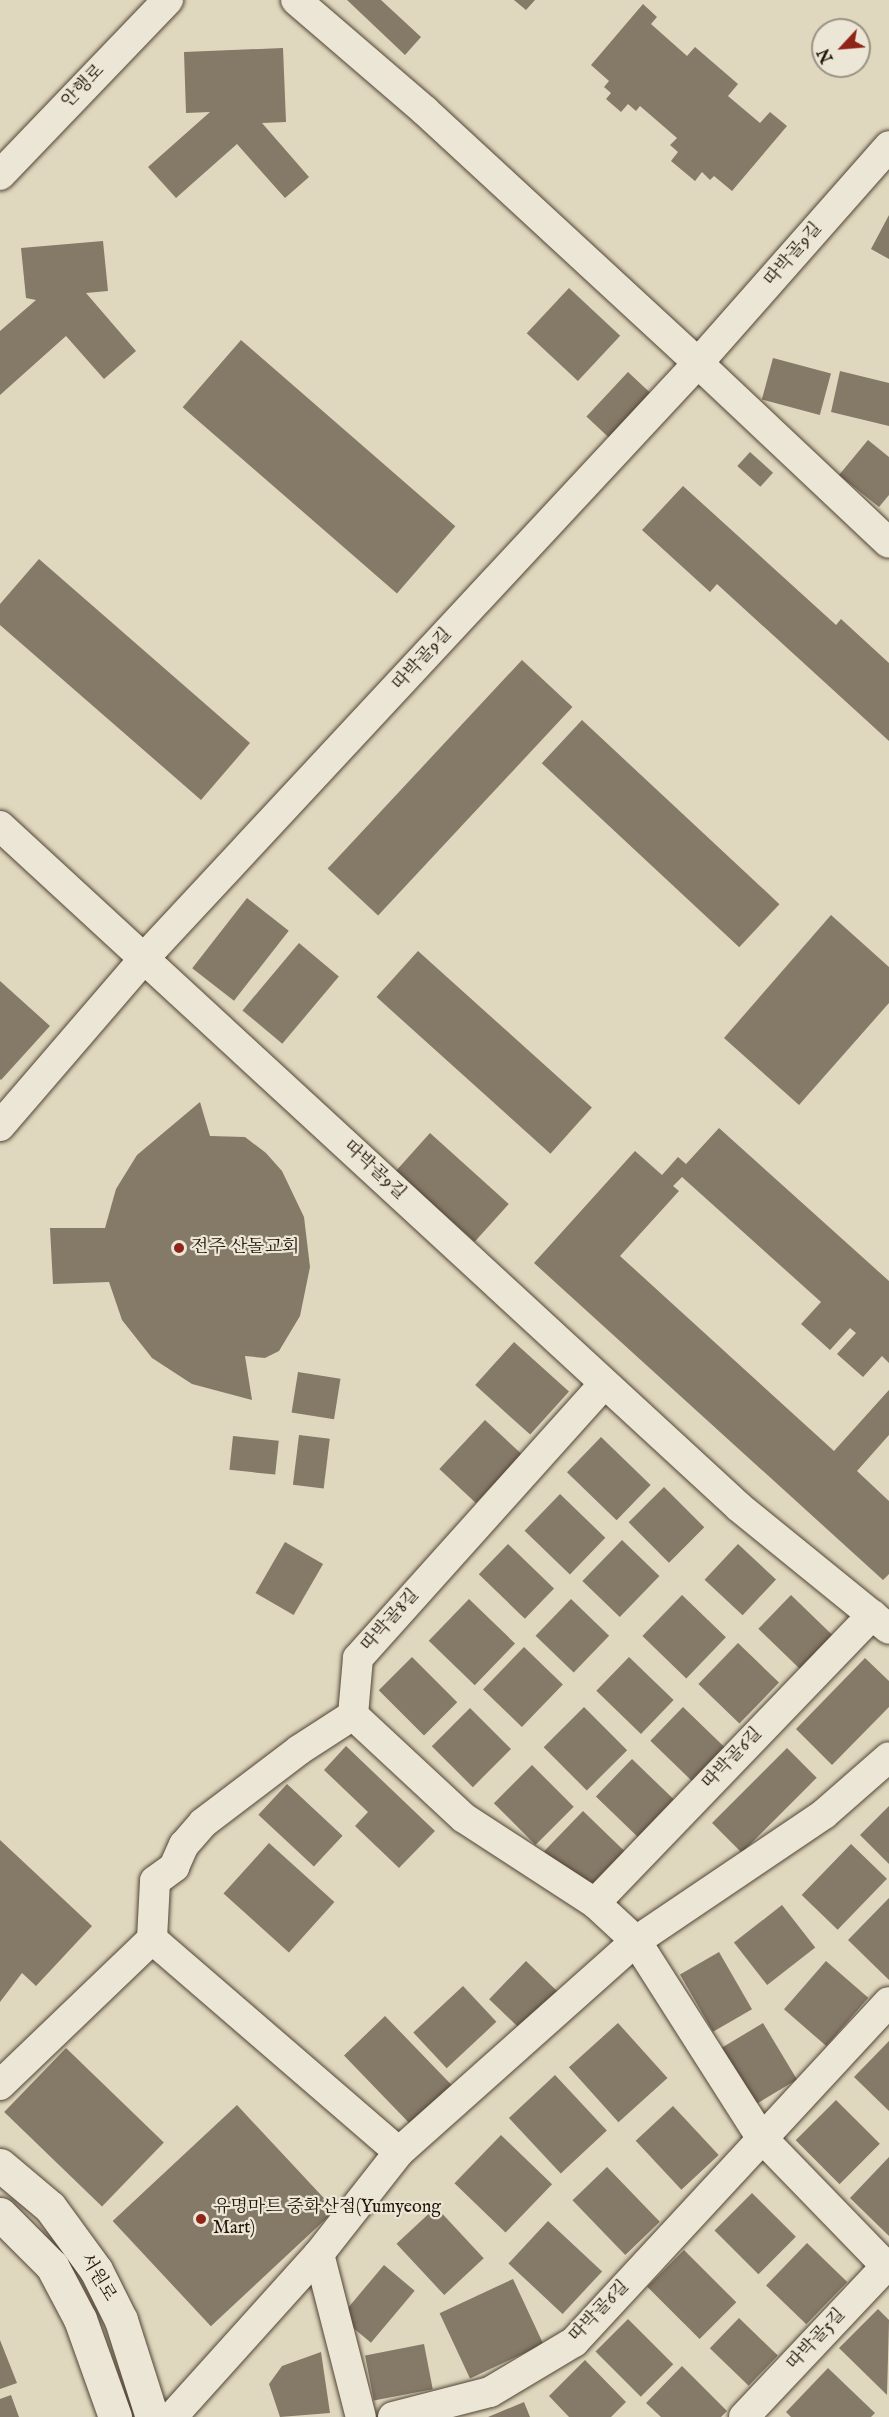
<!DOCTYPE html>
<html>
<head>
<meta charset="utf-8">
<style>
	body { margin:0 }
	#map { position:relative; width:889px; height:2417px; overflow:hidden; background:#e0d8be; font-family:"IM FELL English","Noto Serif KR",serif }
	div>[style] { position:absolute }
	.building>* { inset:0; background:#857967; transform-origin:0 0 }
	.roads { filter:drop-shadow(0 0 2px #524436) drop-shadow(0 0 2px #524436) }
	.street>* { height:30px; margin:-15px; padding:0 15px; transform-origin:15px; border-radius:15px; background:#ebe6d5 }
	.secondary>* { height:33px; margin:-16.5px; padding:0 16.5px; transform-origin:16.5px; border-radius:16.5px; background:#ebe6d5 }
	.dots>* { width:16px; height:16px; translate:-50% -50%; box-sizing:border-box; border:3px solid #ebe6d5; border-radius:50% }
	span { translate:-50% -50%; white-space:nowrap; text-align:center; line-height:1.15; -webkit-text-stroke:4.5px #ebe6d5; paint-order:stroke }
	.street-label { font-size:18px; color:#221308 }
	.poi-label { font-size:18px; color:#221308 }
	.left { translate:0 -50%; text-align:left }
	.north { position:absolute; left:811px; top:18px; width:60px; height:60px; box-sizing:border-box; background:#ebe6d5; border:2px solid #9b9283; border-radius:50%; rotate:244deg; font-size:16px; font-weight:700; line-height:24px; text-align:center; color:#221308 }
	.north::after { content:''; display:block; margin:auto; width:21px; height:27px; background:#8f2418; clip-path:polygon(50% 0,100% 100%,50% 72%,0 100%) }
</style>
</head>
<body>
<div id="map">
	<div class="building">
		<i style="clip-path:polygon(347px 0,381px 0,421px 37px,405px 55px)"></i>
		<i style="clip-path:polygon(514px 0,535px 0,526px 10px)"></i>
		<i style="clip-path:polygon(643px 4px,657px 17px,651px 24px,687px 56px,695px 47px,738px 84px,728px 96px,760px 123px,770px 112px,787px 126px,732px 191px,714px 176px,710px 180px,702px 172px,695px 181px,671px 161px,678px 152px,670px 145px,677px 138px,640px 106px,636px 111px,628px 104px,621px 112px,606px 99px,611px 93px,604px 87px,609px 81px,591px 65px)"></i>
		<i style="clip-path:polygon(283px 48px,286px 122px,262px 123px,309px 177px,285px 198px,237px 144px,176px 198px,148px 167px,210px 112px,186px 113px,184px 52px)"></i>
		<i style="clip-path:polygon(889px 215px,889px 259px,871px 249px)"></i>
		<i style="clip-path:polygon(103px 241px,108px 291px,86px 293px,136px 351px,104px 379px,66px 336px,0 395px,0 331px,36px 300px,26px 298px,21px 248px)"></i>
		<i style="left:569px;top:288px;width:70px;height:62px;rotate:43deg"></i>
		<i style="left:241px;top:340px;width:284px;height:89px;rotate:41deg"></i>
		<i style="left:773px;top:358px;width:60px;height:43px;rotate:15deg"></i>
		<i style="clip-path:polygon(840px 371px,889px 383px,889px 426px,831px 412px)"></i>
		<i style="left:628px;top:372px;width:38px;height:61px;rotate:43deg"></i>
		<i style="clip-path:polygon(868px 440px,889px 457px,889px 495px,879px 507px,839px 475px)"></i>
		<i style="left:750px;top:452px;width:31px;height:19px;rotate:42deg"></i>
		<i style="clip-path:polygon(683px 486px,836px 625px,841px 619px,889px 663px,889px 741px,717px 584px,710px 592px,642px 530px)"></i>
		<i style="clip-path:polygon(39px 559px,250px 743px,201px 800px,0 625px,0 604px)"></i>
		<i style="left:522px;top:660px;width:69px;height:285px;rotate:43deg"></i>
		<i style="left:582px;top:720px;width:270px;height:59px;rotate:43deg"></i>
		<i style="left:247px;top:898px;width:53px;height:89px;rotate:38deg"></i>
		<i style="clip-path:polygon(831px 915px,889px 967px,889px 1003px,799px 1105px,724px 1038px)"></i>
		<i style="left:299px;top:943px;width:52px;height:88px;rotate:40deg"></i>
		<i style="left:418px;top:951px;width:234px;height:62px;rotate:42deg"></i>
		<i style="clip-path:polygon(0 981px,50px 1026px,1px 1080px,0 1079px)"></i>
		<i style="clip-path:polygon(200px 1102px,210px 1136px,245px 1137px,266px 1153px,282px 1171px,304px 1217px,310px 1267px,300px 1316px,279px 1351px,265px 1358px,245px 1356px,252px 1400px,192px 1384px,152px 1358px,122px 1320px,109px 1282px,53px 1284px,50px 1228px,105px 1228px,116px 1189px,137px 1155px)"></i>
		<i style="clip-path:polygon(719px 1128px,889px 1281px,889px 1363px,882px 1356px,863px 1377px,837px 1354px,856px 1333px,850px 1328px,830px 1350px,801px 1324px,821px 1302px,682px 1177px,673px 1186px,679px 1191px,620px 1256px,834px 1451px,889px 1390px,889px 1435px,857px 1471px,889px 1501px,889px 1574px,883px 1580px,534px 1263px,635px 1151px,662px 1175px,678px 1157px,686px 1164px)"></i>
		<i style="left:430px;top:1133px;width:106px;height:51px;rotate:42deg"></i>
		<i style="left:514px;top:1342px;width:74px;height:58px;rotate:42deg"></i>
		<i style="left:298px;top:1372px;width:43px;height:41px;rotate:9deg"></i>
		<i style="left:485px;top:1420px;width:50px;height:67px;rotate:43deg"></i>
		<i style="left:299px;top:1435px;width:31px;height:50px;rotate:7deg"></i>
		<i style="left:233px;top:1436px;width:46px;height:34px;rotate:6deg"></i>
		<i style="left:601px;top:1437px;width:69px;height:49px;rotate:44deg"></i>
		<i style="left:664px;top:1487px;width:57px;height:50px;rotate:45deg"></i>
		<i style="left:560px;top:1494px;width:63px;height:51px;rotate:44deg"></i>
		<i style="left:622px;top:1540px;width:52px;height:57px;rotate:44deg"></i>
		<i style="left:285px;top:1542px;width:44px;height:59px;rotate:30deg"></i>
		<i style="left:508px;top:1544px;width:64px;height:42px;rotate:44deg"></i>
		<i style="left:738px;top:1544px;width:52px;height:49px;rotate:43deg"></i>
		<i style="left:682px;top:1595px;width:61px;height:57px;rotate:44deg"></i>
		<i style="left:791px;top:1595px;width:60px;height:47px;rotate:44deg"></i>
		<i style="left:469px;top:1599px;width:64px;height:58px;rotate:44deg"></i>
		<i style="left:571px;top:1599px;width:53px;height:51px;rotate:44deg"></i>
		<i style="left:738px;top:1643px;width:57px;height:57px;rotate:44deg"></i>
		<i style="left:524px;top:1647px;width:54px;height:59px;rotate:44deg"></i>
		<i style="left:412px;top:1657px;width:64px;height:47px;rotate:45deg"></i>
		<i style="left:629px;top:1657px;width:62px;height:47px;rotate:44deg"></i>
		<i style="clip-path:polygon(865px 1658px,889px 1681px,889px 1707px,832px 1765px,796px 1729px)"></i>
		<i style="left:584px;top:1707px;width:61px;height:57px;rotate:45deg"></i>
		<i style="left:683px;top:1707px;width:64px;height:47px;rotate:44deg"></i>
		<i style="left:470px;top:1708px;width:58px;height:54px;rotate:45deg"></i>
		<i style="clip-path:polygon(346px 1746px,435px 1831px,399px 1868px,355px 1826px,368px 1812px,324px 1770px)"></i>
		<i style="left:787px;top:1748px;width:42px;height:106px;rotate:45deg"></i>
		<i style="left:632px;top:1759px;width:67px;height:52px;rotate:44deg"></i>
		<i style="left:532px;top:1765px;width:59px;height:54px;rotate:45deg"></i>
		<i style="left:287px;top:1784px;width:76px;height:42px;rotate:43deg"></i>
		<i style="clip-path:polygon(889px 1806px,889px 1864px,860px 1835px)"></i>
		<i style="left:583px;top:1811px;width:64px;height:56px;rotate:44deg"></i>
		<i style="clip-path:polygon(0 1840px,92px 1926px,36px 1986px,22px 1973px,0 2002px)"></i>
		<i style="left:269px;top:1843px;width:88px;height:68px;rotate:42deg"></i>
		<i style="left:851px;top:1844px;width:50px;height:71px;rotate:44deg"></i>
		<i style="clip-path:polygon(889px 1898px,889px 1980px,848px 1940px)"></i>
		<i style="left:782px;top:1905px;width:54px;height:61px;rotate:52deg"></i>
		<i style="left:719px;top:1952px;width:66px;height:45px;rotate:60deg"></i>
		<i style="left:526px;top:1961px;width:46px;height:53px;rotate:44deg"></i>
		<i style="left:826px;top:1961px;width:56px;height:64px;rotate:41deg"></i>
		<i style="left:463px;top:1986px;width:49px;height:68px;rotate:47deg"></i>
		<i style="left:385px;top:2016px;width:99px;height:57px;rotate:46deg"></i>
		<i style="left:618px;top:2023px;width:74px;height:66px;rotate:48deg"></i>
		<i style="left:763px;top:2023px;width:66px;height:52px;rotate:59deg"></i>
		<i style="clip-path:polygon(889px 2041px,889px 2111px,854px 2077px)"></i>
		<i style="left:66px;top:2048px;width:136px;height:89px;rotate:44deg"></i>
		<i style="left:555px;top:2075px;width:76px;height:63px;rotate:47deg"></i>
		<i style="left:836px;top:2100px;width:62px;height:57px;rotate:45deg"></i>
		<i style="left:237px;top:2105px;width:144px;height:170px;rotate:47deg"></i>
		<i style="left:673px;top:2106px;width:67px;height:51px;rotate:47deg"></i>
		<i style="left:501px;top:2135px;width:71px;height:67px;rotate:44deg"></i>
		<i style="clip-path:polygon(889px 2157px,889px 2236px,850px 2198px)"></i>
		<i style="left:607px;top:2167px;width:76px;height:48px;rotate:46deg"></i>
		<i style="left:752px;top:2193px;width:62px;height:53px;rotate:45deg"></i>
		<i style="left:436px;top:2207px;width:70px;height:54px;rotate:47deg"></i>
		<i style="left:548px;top:2221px;width:74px;height:58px;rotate:43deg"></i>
		<i style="left:807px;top:2243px;width:56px;height:59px;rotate:44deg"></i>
		<i style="left:684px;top:2250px;width:74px;height:52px;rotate:45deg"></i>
		<i style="left:384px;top:2265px;width:40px;height:68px;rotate:40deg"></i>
		<i style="left:513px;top:2279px;width:72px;height:81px;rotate:65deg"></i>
		<i style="clip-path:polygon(878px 2309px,889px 2320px,887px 2395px,839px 2348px)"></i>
		<i style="left:739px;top:2318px;width:54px;height:42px;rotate:44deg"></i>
		<i style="left:628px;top:2319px;width:64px;height:46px;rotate:45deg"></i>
		<i style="clip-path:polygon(0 2340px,17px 2383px,0 2389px)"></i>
		<i style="left:424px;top:2344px;width:46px;height:60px;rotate:79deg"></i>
		<i style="clip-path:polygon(321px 2352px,330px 2413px,280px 2417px,269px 2384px,282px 2366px)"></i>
		<i style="clip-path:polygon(585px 2360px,626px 2402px,611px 2417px,569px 2417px,549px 2396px)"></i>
		<i style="clip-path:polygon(682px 2366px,727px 2411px,721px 2417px,661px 2417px,646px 2403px)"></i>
		<i style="clip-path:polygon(828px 2368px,875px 2413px,871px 2417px,791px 2417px,786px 2412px)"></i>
		<i style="clip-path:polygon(11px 2395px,19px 2417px,0 2417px,0 2399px)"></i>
		<i style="clip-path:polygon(524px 2402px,530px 2417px,488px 2417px)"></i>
	</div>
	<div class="roads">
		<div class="street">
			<i style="left:296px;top:0;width:169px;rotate:40.7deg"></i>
			<i style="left:424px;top:110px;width:373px;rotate:42.7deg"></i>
			<i style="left:698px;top:363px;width:289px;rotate:-48.6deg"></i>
			<i style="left:0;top:175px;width:243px;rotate:-46.2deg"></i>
			<i style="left:0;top:826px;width:1005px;rotate:42.66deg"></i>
			<i style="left:739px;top:1507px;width:193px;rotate:39.1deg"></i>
			<i style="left:0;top:1126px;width:224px;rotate:-49.3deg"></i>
			<i style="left:146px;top:956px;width:810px;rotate:-47.05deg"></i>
			<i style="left:698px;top:363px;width:262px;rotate:43.3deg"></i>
			<i style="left:353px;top:1715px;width:151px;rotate:42.9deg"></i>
			<i style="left:464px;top:1818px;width:156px;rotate:33deg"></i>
			<i style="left:595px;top:1903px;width:56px;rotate:42.8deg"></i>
			<i style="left:636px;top:1941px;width:232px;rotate:57.5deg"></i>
			<i style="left:761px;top:2137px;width:184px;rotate:45.9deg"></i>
			<i style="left:595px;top:1903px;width:400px;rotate:-46.1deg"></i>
			<i style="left:152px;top:1939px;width:58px;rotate:-87deg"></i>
			<i style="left:155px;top:1881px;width:24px;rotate:-36deg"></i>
			<i style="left:174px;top:1867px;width:24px;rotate:-66deg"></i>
			<i style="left:184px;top:1845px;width:29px;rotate:-49deg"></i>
			<i style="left:203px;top:1823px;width:121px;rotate:-37.2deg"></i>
			<i style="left:299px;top:1750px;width:64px;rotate:-32.9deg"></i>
			<i style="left:353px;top:1715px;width:57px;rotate:-85deg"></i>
			<i style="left:358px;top:1658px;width:368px;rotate:-48.1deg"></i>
			<i style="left:0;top:2085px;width:211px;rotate:-43.8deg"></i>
			<i style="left:152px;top:1939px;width:326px;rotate:40.8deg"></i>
			<i style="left:319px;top:2254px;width:168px;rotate:75.6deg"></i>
			<i style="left:172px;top:2417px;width:219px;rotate:-48deg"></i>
			<i style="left:319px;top:2254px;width:130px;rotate:-51.9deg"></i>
			<i style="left:399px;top:2152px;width:317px;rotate:-41.7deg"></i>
			<i style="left:636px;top:1941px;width:227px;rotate:-34deg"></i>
			<i style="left:824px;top:1814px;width:86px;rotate:-41.2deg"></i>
			<i style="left:393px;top:2417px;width:100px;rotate:-14.5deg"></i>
			<i style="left:490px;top:2392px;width:98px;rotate:-30.8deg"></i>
			<i style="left:574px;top:2342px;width:463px;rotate:-47.2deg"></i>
			<i style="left:744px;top:2417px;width:212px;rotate:-46.7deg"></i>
		</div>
		<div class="secondary">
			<i style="left:0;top:2165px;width:65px;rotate:40deg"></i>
			<i style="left:50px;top:2207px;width:78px;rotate:53.9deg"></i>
			<i style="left:96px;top:2270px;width:56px;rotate:63.4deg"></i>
			<i style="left:121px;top:2320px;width:102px;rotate:72.3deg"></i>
			<i style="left:0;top:2214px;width:74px;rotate:45deg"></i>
			<i style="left:52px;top:2266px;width:60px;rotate:62.2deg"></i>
			<i style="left:80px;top:2319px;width:104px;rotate:70.3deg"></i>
		</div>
	</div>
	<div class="dots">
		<i style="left:179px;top:1248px;background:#8f2418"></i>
		<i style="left:201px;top:2219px;background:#8f2418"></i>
	</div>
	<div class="street-label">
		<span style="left:84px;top:87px;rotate:-46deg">안행로</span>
		<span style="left:794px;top:255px;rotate:-49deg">따박골9길</span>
		<span style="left:423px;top:660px;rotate:-47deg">따박골9길</span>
		<span style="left:374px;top:1171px;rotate:43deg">따박골9길</span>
		<span style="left:391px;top:1621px;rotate:-48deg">따박골8길</span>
		<span style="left:733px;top:1759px;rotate:-46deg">따박골6길</span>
		<span style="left:97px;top:2278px;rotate:59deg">서원로</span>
		<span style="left:600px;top:2312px;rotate:-46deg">따박골6길</span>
		<span style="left:817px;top:2340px;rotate:-47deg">따박골5길</span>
	</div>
	<div class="poi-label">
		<span class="left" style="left:191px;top:1248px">전주 산돌교회</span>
		<span class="left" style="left:213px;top:2219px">유명마트 중화산점(Yumyeong<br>Mart)</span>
	</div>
	<div class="north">N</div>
</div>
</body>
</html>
